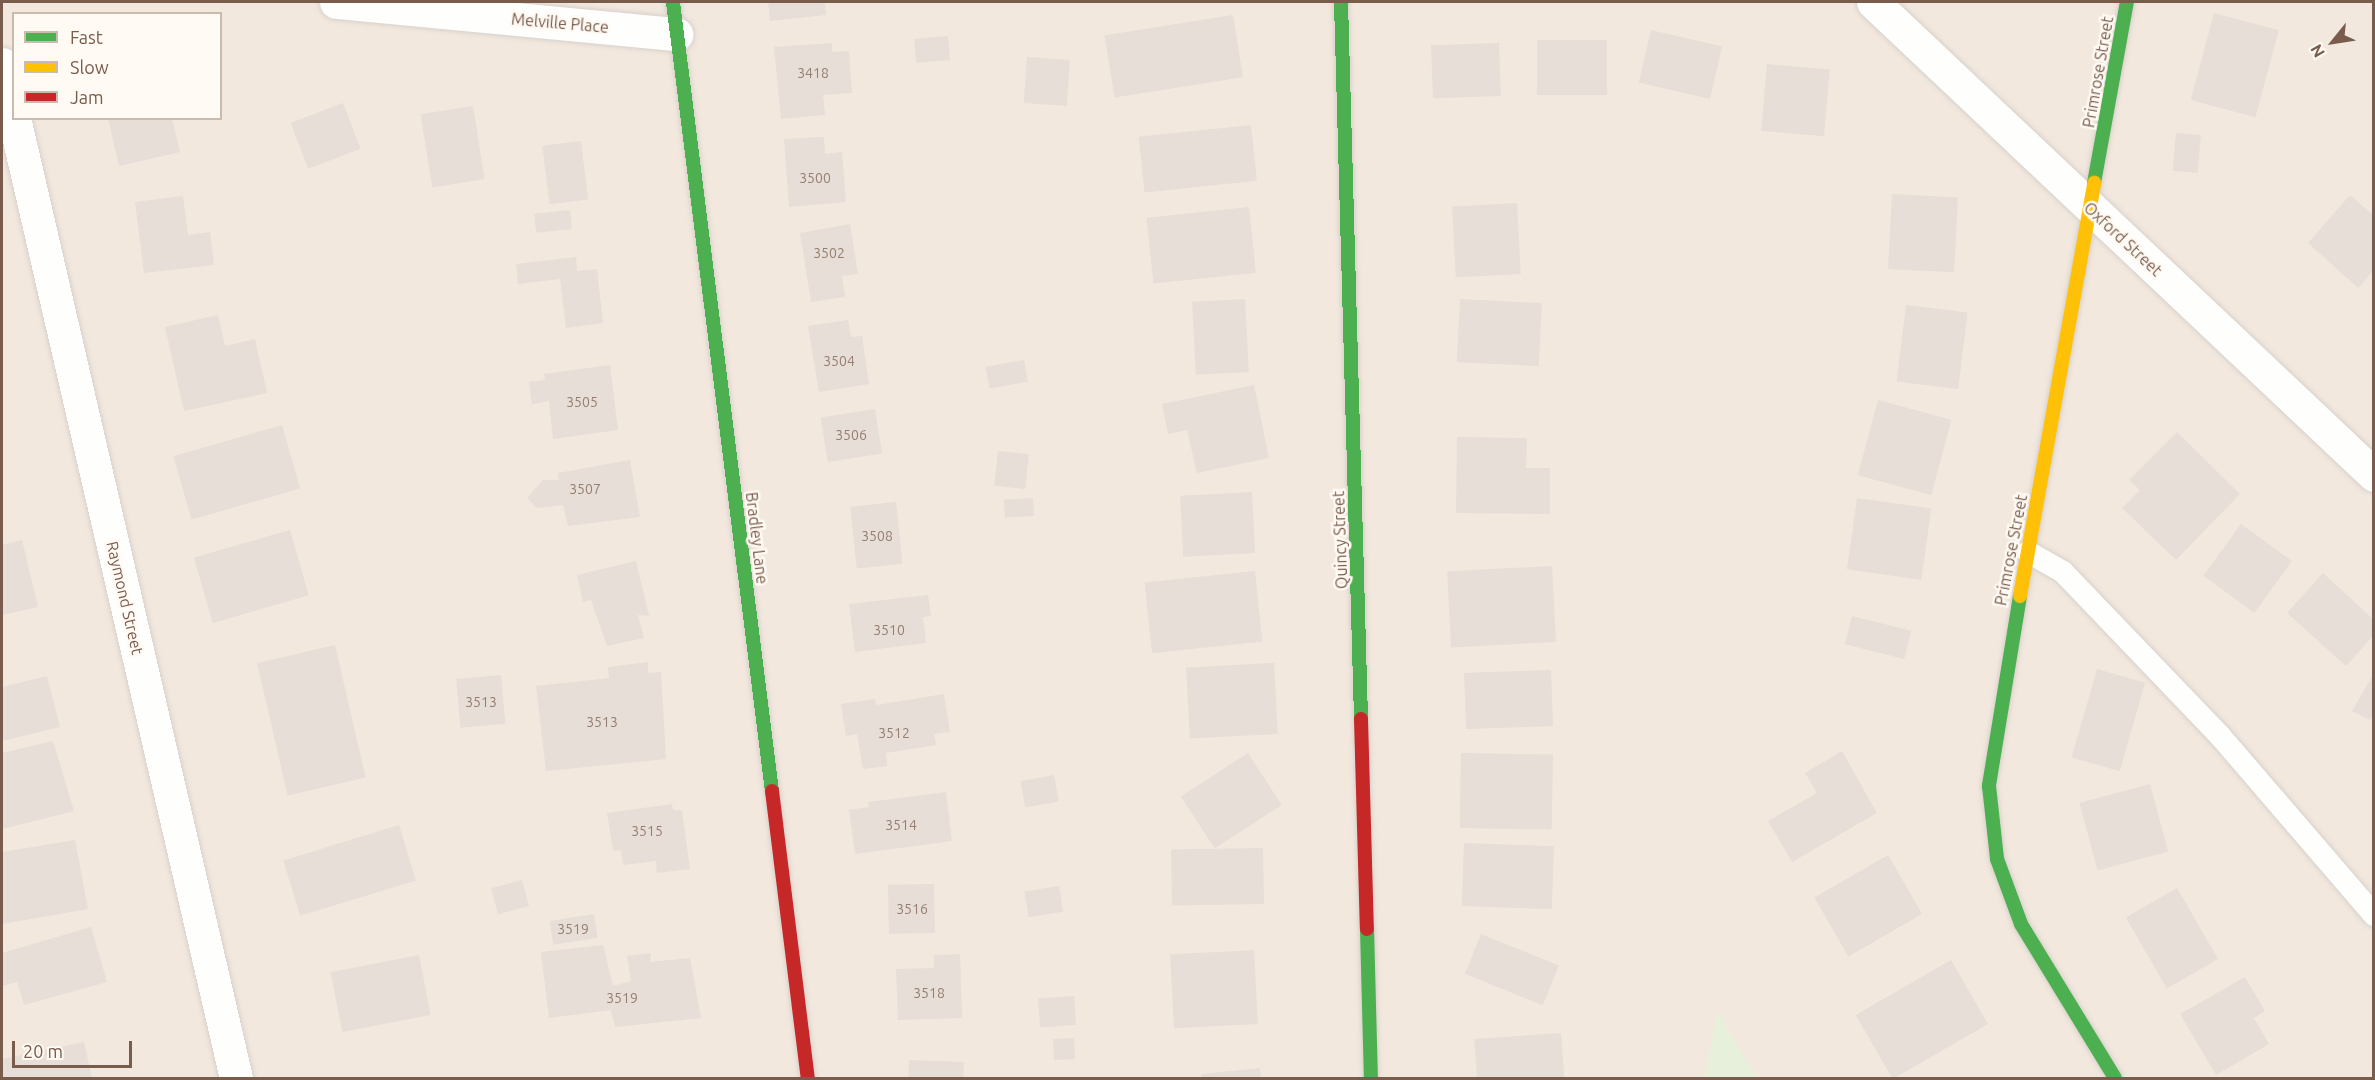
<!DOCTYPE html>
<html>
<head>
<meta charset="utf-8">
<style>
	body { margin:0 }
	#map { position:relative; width:2375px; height:1080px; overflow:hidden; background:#f9f5f0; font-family:Ubuntu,sans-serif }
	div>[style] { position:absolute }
	.residential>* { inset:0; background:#f2e8de }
	.green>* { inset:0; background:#e7f0db }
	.building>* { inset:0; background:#e6ded7; transform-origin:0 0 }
	.roads { filter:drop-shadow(0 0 2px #d7d1cb) drop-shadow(0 0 2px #d7d1cb) }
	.lane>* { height:22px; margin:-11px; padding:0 11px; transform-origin:11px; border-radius:11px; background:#fefefd }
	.street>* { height:33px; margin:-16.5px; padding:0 16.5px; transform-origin:16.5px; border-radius:16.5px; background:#fefefd }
	.fast>* { height:14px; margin:-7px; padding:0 7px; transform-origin:7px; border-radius:7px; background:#4caf50 }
	.slow>* { height:14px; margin:-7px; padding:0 7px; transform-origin:7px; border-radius:7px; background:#ffc107 }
	.jam>* { height:14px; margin:-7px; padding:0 7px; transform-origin:7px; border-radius:7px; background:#c62828 }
	span { translate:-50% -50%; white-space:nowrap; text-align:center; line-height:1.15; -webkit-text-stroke:5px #fffaf3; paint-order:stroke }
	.number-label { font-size:14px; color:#977e72 }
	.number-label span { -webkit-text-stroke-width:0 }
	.street-label { font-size:16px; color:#7a5c4d }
	.frame { position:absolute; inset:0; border:3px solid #7a5c4d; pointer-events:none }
	.legend { position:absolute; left:12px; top:12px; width:210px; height:108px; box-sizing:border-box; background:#fffaf3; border:2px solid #cabbb1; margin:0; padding:8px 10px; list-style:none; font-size:18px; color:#7a5c4d }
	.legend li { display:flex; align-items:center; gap:12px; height:30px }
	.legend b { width:30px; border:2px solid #cabbb1 }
	.north { position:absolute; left:2303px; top:12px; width:60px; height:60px; -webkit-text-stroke:4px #fffaf3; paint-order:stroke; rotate:240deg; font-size:16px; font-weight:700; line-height:24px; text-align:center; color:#7a5c4d }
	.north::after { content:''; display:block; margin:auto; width:21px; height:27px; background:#7a5c4d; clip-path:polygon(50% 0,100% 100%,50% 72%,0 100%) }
	.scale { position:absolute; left:12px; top:1041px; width:120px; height:27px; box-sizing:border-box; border:3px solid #7a5c4d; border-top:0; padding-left:8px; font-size:18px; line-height:21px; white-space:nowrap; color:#7a5c4d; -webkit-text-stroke:4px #fffaf3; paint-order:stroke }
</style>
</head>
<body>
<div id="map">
	<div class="residential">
		<i style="clip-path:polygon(evenodd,2px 2px,2373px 2px,2373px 1078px,2px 1078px,2px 2px,14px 14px,220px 14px,220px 118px,14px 118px,14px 14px)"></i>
	</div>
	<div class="green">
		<i style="clip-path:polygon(1717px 1011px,1757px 1078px,1705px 1078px)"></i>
	</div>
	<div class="building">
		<i style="clip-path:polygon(768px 2px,825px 2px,826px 15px,770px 21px)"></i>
		<i style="left:2214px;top:13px;width:67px;height:90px;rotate:15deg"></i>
		<i style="left:1233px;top:15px;width:63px;height:130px;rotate:81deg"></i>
		<i style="left:1651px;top:30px;width:73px;height:54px;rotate:13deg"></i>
		<i style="left:948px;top:36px;width:24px;height:34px;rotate:85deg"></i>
		<i style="left:1537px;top:40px;width:70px;height:55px"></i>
		<i style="clip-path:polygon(832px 43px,832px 52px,849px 51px,852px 93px,823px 95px,825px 115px,781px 119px,774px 47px)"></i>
		<i style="left:1499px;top:43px;width:53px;height:68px;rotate:88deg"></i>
		<i style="left:1027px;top:57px;width:43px;height:46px;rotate:4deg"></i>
		<i style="left:1767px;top:64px;width:63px;height:67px;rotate:5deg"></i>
		<i style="left:343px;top:103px;width:49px;height:56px;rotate:69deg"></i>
		<i style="left:473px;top:106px;width:74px;height:53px;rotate:81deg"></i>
		<i style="clip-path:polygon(108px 118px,172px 118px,180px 152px,119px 166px)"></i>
		<i style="left:1251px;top:125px;width:56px;height:113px;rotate:84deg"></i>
		<i style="left:2176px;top:133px;width:25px;height:38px;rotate:5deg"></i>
		<i style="clip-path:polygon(824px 137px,825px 154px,842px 152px,846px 202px,789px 207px,784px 139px)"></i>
		<i style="left:581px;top:141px;width:59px;height:39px;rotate:83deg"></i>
		<i style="left:1892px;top:194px;width:66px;height:75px;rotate:3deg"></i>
		<i style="clip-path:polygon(2350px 195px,2374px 216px,2374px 270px,2358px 288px,2308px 243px)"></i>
		<i style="clip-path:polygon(183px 196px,188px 235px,210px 232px,214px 265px,144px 273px,135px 202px)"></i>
		<i style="left:1517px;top:203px;width:71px;height:65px;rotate:87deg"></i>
		<i style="left:1249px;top:207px;width:66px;height:103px;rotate:84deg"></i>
		<i style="left:570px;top:210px;width:19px;height:36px;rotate:84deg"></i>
		<i style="clip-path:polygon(850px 224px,858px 274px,842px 276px,845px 297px,811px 302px,800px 233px)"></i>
		<i style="clip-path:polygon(576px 257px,577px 271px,597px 269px,603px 323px,566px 328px,560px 279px,518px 284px,516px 264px)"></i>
		<i style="left:1245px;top:299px;width:73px;height:53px;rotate:87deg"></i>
		<i style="left:1460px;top:299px;width:82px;height:63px;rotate:3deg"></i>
		<i style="left:1906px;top:305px;width:62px;height:77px;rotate:7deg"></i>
		<i style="clip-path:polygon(218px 315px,225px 346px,255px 339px,267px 393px,184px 411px,165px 327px)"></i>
		<i style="clip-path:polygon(848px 320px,851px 337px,862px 336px,869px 384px,819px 392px,808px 326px)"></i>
		<i style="left:1024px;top:360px;width:22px;height:39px;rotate:80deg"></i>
		<i style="clip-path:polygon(610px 365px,618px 430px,553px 439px,549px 401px,532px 404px,529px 382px,545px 380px,544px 374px)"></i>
		<i style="clip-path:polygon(1254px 385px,1269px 458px,1197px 473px,1187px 430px,1168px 434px,1162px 404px)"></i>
		<i style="left:1878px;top:400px;width:76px;height:78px;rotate:15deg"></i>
		<i style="left:875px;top:409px;width:45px;height:55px;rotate:81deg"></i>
		<i style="left:282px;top:425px;width:66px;height:113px;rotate:74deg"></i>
		<i style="clip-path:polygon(2177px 432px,2240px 494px,2176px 560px,2122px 508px,2140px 490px,2129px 480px)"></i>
		<i style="clip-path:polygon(1457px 437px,1527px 438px,1526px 468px,1550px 468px,1550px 514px,1456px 513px)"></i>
		<i style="left:998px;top:451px;width:31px;height:35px;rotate:6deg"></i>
		<i style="clip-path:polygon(630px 460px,640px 517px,568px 526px,563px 505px,537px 508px,527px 498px,543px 480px,559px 480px,558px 473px)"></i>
		<i style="left:1252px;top:492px;width:61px;height:72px;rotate:87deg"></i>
		<i style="left:1033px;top:498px;width:18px;height:29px;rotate:87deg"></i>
		<i style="left:1857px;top:498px;width:75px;height:72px;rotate:8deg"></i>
		<i style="left:896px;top:502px;width:62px;height:46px;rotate:84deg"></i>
		<i style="left:2241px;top:524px;width:63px;height:64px;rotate:36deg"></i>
		<i style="left:290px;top:530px;width:68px;height:100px;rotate:74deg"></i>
		<i style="clip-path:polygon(22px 540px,38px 607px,2px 615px,2px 545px)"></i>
		<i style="clip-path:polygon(636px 561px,649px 616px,638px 615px,644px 638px,607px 646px,591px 600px,583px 602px,577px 575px)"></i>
		<i style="left:1552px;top:566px;width:76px;height:105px;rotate:87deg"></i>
		<i style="left:1255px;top:571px;width:71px;height:111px;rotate:84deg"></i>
		<i style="clip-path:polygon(2323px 573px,2374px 620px,2374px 635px,2346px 666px,2287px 613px)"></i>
		<i style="clip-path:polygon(928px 595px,931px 616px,923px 617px,926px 643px,855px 652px,849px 604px)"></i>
		<i style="left:1852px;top:616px;width:61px;height:29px;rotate:14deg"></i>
		<i style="left:335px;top:645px;width:136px;height:80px;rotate:77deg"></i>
		<i style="clip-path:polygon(648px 662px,648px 673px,661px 672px,666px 759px,546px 771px,536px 686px,609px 678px,608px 667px)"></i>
		<i style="left:1274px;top:663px;width:71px;height:88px;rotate:87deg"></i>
		<i style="left:2097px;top:669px;width:50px;height:92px;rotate:16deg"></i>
		<i style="left:1551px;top:670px;width:56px;height:87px;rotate:88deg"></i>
		<i style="clip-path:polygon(2374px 673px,2374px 713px,2370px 720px,2352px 711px)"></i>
		<i style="left:501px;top:675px;width:49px;height:45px;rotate:85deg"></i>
		<i style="clip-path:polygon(47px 676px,60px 727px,2px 741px,2px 687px)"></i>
		<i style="clip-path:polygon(944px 694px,950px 732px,934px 734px,936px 745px,886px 753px,887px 766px,863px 769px,857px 734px,846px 736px,841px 704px,875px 699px,876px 705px)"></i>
		<i style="clip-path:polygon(53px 741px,74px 811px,2px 829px,2px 753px)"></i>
		<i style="clip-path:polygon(1842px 751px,1877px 813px,1792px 862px,1768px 821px,1817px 793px,1805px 773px)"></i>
		<i style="left:1248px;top:753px;width:62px;height:80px;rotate:57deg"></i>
		<i style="left:1461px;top:753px;width:92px;height:75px;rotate:1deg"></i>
		<i style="left:1054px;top:775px;width:27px;height:34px;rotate:80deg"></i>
		<i style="left:2150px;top:784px;width:70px;height:73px;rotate:75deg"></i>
		<i style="clip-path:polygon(946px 792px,952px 841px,855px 854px,849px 810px,869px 807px,868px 802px)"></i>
		<i style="clip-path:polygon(672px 804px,673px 810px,682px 810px,690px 869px,657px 873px,656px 861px,623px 865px,621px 850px,613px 851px,607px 813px)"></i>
		<i style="left:399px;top:825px;width:58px;height:121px;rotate:73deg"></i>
		<i style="clip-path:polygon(75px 840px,88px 909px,2px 924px,2px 852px)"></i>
		<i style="left:1464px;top:843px;width:90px;height:63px;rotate:2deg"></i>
		<i style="left:1263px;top:848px;width:56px;height:92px;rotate:89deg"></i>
		<i style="left:1888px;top:855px;width:68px;height:85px;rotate:60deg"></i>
		<i style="left:522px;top:880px;width:27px;height:32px;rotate:75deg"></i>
		<i style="left:934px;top:884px;width:49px;height:46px;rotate:89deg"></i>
		<i style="left:1059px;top:886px;width:26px;height:35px;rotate:81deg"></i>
		<i style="left:2177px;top:888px;width:82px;height:59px;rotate:60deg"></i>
		<i style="left:594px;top:914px;width:24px;height:45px;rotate:81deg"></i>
		<i style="clip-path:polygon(91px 927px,107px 982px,24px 1005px,17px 982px,2px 986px,2px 953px)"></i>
		<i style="left:1481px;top:934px;width:84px;height:43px;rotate:22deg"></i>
		<i style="clip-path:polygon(603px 945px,613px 986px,631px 981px,627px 956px,651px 953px,650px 962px,690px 958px,701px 1018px,615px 1027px,611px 1010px,549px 1018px,541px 952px)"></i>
		<i style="left:1254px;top:950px;width:74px;height:84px;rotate:87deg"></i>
		<i style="clip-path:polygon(960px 954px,962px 1018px,898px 1020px,896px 969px,934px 968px,934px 955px)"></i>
		<i style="left:419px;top:955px;width:61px;height:90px;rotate:79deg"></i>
		<i style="left:1951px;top:960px;width:74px;height:110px;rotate:60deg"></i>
		<i style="clip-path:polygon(2245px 977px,2265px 1011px,2254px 1018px,2269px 1044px,2216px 1075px,2180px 1014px)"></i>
		<i style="left:1074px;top:996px;width:29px;height:36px;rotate:86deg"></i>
		<i style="left:1561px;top:1033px;width:45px;height:87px;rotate:86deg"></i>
		<i style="left:1074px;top:1038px;width:21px;height:21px;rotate:87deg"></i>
		<i style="clip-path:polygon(84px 1042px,92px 1078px,2px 1078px,2px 1059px)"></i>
		<i style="left:909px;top:1060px;width:55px;height:18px;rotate:2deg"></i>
		<i style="clip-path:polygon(1260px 1068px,1261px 1078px,1202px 1078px,1201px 1074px)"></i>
	</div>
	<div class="roads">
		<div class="lane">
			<i style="left:2028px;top:552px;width:40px;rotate:29.7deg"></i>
			<i style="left:2063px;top:572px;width:228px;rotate:46.2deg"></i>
			<i style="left:2221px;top:737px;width:235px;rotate:49.3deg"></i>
		</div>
		<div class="street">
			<i style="left:336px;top:2px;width:342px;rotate:5.4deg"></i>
			<i style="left:1873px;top:2px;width:689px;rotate:43.35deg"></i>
			<i style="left:2px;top:64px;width:53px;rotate:77deg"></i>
			<i style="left:14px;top:118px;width:985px;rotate:76.98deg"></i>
		</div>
		<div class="fast">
			<i style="left:673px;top:2px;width:795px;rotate:82.85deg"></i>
			<i style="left:1341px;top:2px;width:717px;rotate:88.4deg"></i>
			<i style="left:2094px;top:183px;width:184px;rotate:-79.7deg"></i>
			<i style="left:2020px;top:596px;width:193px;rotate:99.3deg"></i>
			<i style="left:1989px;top:786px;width:73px;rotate:83.7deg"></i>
			<i style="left:1997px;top:859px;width:69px;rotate:69.7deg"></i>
			<i style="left:2021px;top:924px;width:180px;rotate:58.6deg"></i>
			<i style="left:1367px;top:929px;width:149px;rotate:88.5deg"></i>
		</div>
		<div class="slow">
			<i style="left:2020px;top:596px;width:420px;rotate:-79.8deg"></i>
		</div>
		<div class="jam">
			<i style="left:1361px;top:719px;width:210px;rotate:88.4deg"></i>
			<i style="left:772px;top:791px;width:289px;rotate:82.9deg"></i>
		</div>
	</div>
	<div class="number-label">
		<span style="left:813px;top:73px">3418</span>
		<span style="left:815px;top:178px">3500</span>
		<span style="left:829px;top:253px">3502</span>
		<span style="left:839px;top:361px">3504</span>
		<span style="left:582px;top:402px">3505</span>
		<span style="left:851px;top:435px">3506</span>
		<span style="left:585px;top:489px">3507</span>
		<span style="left:877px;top:536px">3508</span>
		<span style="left:889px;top:630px">3510</span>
		<span style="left:481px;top:702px">3513</span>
		<span style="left:602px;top:722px">3513</span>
		<span style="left:894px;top:733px">3512</span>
		<span style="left:901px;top:825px">3514</span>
		<span style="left:647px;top:831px">3515</span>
		<span style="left:912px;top:909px">3516</span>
		<span style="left:573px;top:929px">3519</span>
		<span style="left:929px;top:993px">3518</span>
		<span style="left:622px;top:998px">3519</span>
	</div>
	<div class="street-label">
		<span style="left:560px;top:23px;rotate:5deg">Melville Place</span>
		<span style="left:2098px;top:72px;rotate:-80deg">Primrose Street</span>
		<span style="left:2123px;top:239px;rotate:43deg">Oxford Street</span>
		<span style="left:757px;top:538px;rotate:83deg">Bradley Lane</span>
		<span style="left:1340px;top:540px;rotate:-92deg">Quincy Street</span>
		<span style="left:2011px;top:550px;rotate:-79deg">Primrose Street</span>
		<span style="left:125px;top:598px;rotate:77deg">Raymond Street</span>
	</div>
	<div class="frame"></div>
	<ul class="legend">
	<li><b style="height:8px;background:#4caf50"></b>Fast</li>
	<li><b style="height:8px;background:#ffc107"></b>Slow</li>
	<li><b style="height:8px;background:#c62828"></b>Jam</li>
	</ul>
	<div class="north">N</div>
	<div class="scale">20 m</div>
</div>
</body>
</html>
